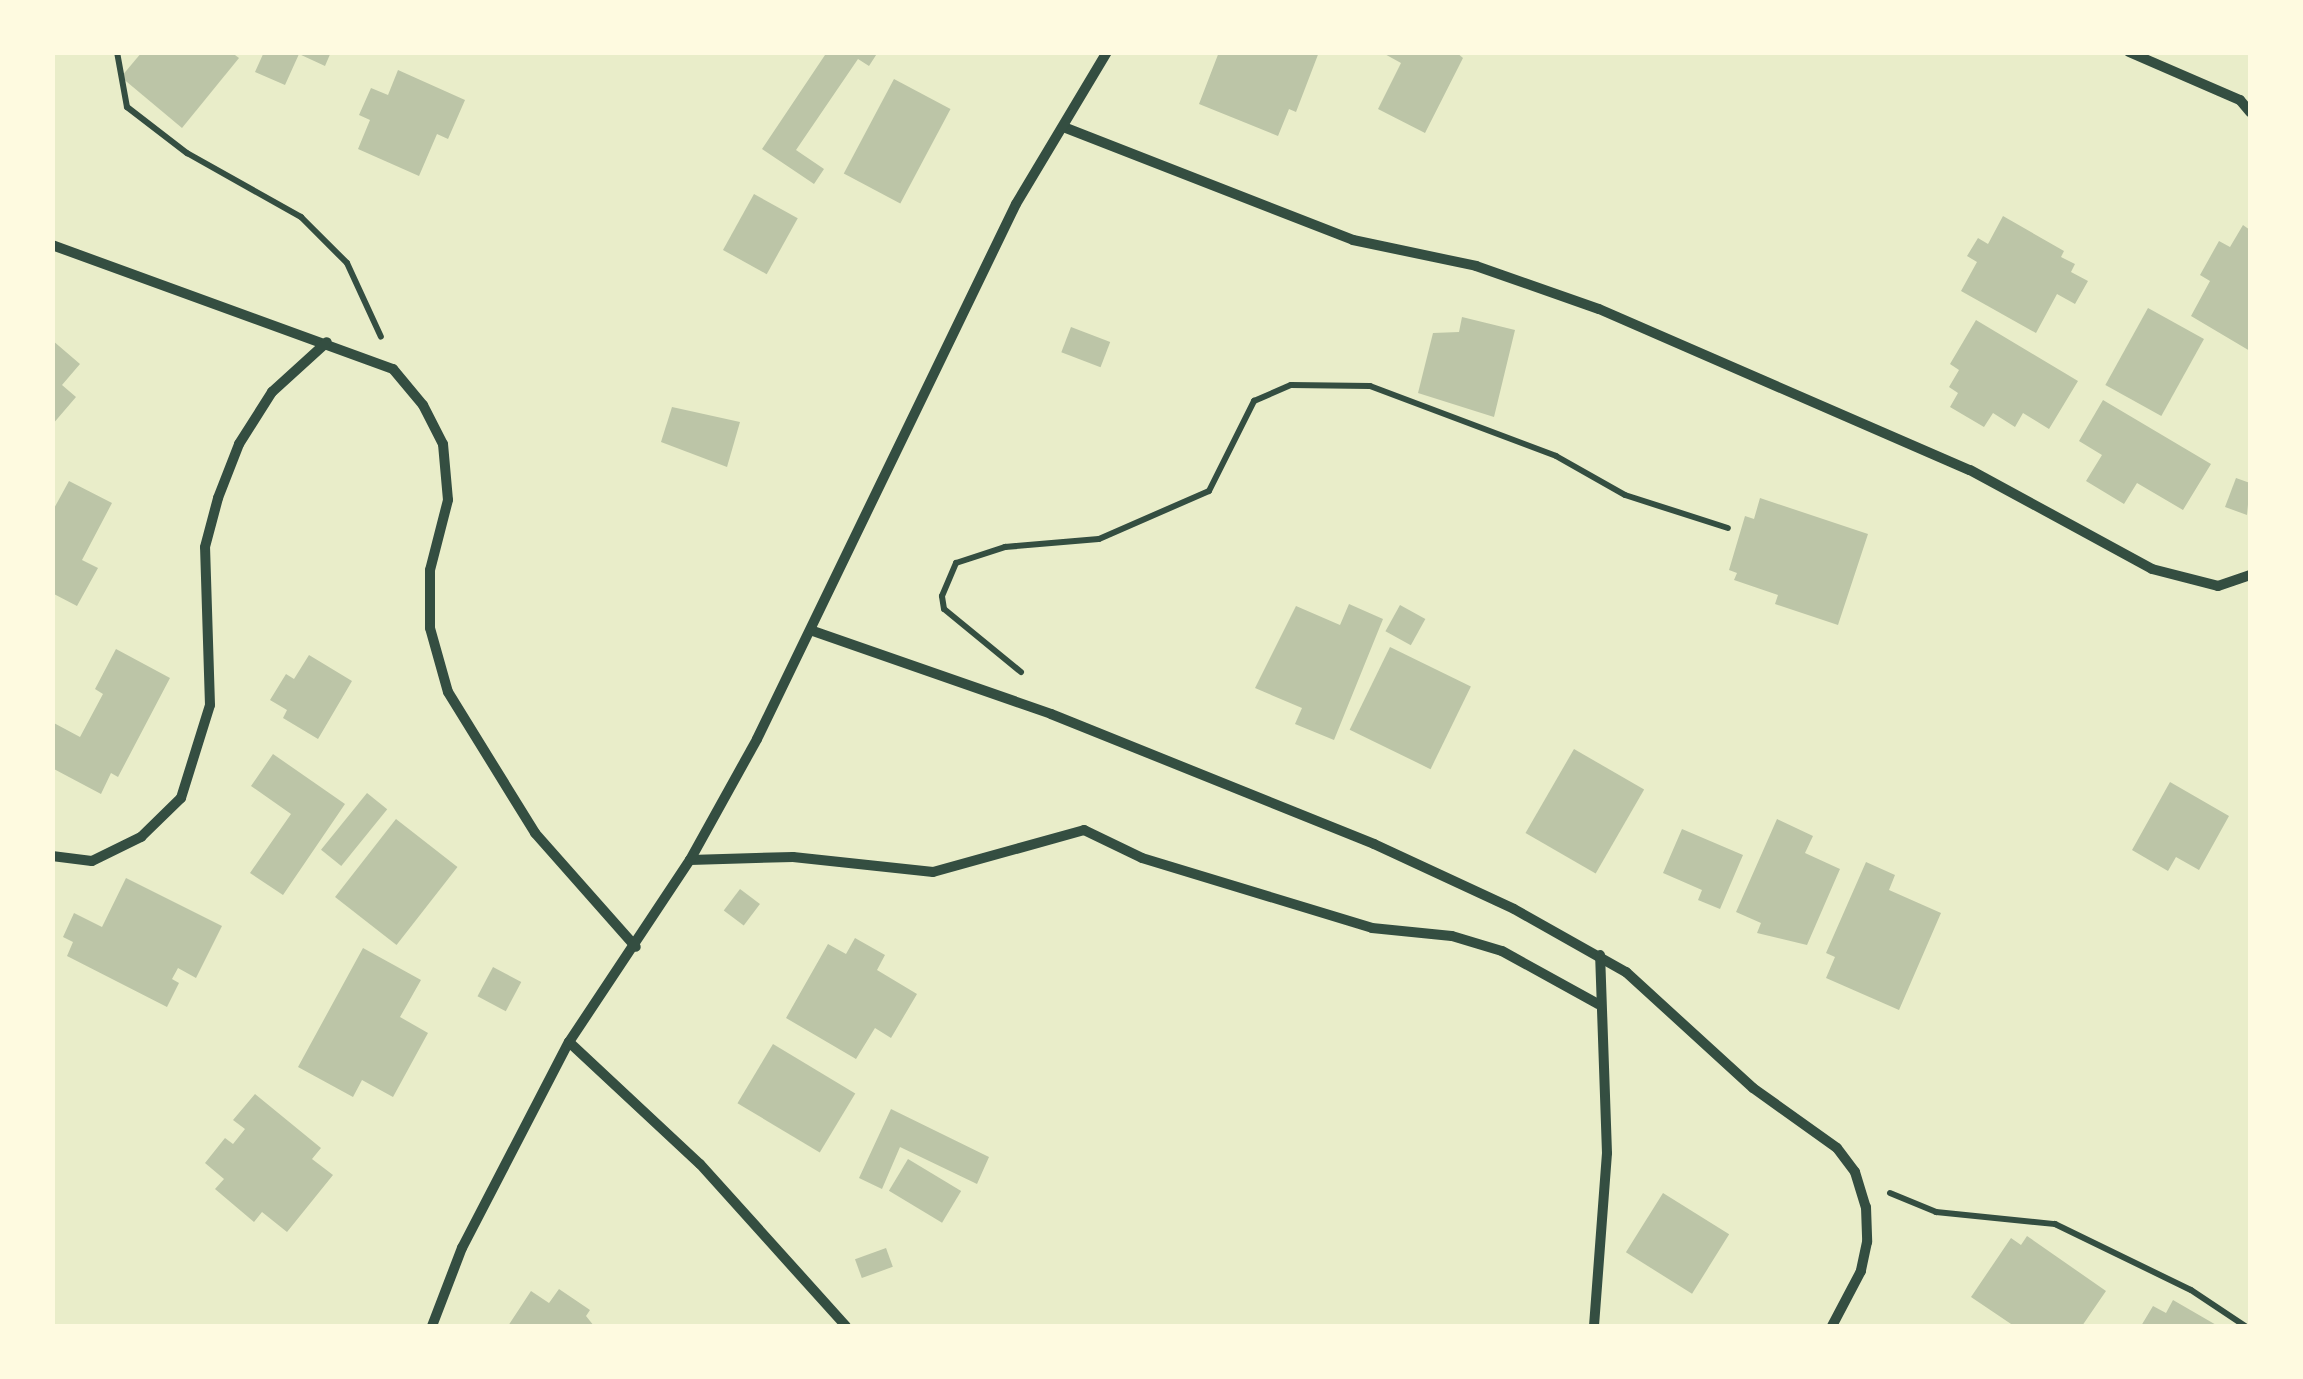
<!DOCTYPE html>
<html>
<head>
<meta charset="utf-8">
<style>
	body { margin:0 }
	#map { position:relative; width:2303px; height:1379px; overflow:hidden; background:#e9edc9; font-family:"Golos Text",sans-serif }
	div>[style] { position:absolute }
	.building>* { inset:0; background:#bcc5a7; transform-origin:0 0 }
	.path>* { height:6px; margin:-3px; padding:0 3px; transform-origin:3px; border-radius:3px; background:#344e41 }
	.minor>* { height:10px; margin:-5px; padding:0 5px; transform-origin:5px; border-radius:5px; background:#344e41 }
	span { translate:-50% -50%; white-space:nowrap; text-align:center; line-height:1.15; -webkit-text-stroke:10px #fefae0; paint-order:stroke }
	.frame { position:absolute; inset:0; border:55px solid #fefae0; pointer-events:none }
</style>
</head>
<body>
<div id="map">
	<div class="building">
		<i style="clip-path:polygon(142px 52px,231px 52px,239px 58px,182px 128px,121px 77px)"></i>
		<i style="clip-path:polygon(264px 52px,331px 52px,325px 66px,299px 54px,285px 85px,255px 72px)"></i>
		<i style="clip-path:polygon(827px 52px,878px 52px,869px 66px,858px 59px,796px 150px,824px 169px,814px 184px,762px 149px)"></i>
		<i style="clip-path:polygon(1219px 52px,1319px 52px,1296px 112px,1289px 109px,1278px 136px,1199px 104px)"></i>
		<i style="clip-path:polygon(1381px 52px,1456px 52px,1463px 58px,1425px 133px,1378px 109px,1401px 63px)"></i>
		<i style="clip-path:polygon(398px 70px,465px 100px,448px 139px,437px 134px,419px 176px,358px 149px,370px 120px,359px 115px,371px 88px,388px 95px)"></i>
		<i style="left:894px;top:79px;width:64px;height:107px;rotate:28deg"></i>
		<i style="left:754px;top:194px;width:50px;height:64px;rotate:29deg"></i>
		<i style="clip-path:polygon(2003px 216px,2064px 251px,2061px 257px,2075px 264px,2071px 272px,2088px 281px,2075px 304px,2057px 294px,2036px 333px,1961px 291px,1977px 262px,1967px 256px,1978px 238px,1988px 244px)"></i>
		<i style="clip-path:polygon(2243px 225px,2250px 230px,2250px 351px,2191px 316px,2210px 281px,2200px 275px,2219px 241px,2230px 247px)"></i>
		<i style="left:2148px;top:308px;width:64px;height:88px;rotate:29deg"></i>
		<i style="clip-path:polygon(1462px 317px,1515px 330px,1494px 417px,1418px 393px,1433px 333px,1459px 332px)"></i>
		<i style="clip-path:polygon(1976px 320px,2078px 381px,2049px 429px,2023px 413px,2015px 427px,1993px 413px,1984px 427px,1950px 407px,1958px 393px,1949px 387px,1959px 370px,1950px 364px)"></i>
		<i style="left:1071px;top:327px;width:42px;height:27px;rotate:21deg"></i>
		<i style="clip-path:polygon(52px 340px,80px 364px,62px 385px,76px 397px,52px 425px)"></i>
		<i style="clip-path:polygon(2103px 400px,2211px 464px,2183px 510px,2137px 483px,2124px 504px,2086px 481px,2102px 455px,2079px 441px)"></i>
		<i style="clip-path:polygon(672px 407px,740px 422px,727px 467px,661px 442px)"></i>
		<i style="clip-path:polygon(2236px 478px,2250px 483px,2247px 515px,2225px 507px)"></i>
		<i style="clip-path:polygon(69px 481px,112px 503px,82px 560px,98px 568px,77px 606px,52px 593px,52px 512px)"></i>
		<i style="clip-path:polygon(1760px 498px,1868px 534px,1838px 625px,1775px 604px,1778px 595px,1734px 580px,1737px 573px,1729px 570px,1745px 516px,1754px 519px)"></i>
		<i style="clip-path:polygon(1349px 604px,1383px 619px,1334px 740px,1295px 724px,1302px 708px,1255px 688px,1296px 606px,1340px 625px)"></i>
		<i style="left:1400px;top:605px;width:29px;height:30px;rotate:29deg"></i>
		<i style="left:1390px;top:647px;width:90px;height:92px;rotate:26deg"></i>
		<i style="clip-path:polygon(116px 649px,170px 678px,118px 777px,111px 773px,101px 794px,52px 768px,52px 722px,80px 737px,103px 694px,95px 689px)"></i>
		<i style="clip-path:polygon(309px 655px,352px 681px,318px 739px,283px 718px,287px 710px,270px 700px,286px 674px,294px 679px)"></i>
		<i style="left:1574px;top:749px;width:81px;height:97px;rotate:30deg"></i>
		<i style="clip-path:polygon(273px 754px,345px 804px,283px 895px,250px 873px,291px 814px,251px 786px)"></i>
		<i style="clip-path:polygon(2170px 782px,2229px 816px,2199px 870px,2176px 857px,2168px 871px,2132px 850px)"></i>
		<i style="left:367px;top:793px;width:26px;height:73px;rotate:39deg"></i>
		<i style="left:396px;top:819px;width:78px;height:99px;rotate:38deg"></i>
		<i style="clip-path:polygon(1777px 819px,1813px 836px,1805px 853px,1840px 869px,1807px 945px,1757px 933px,1761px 923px,1736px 912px)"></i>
		<i style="clip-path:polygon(1682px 829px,1743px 855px,1720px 909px,1698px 900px,1702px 890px,1663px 873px)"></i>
		<i style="clip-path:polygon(1866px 862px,1895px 875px,1889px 890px,1941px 913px,1899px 1010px,1826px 978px,1835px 957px,1826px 953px)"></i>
		<i style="clip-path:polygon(126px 878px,222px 926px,196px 978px,178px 968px,172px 979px,179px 983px,167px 1007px,67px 956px,73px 942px,63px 937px,74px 913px,102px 927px)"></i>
		<i style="left:740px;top:889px;width:25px;height:27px;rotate:37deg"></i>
		<i style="clip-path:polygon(855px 938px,885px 955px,877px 970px,917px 994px,891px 1038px,875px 1028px,856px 1059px,786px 1018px,828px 944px,846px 954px)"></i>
		<i style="clip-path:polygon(363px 948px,421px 980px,400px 1017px,428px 1033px,393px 1097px,362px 1080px,353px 1097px,298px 1067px)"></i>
		<i style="left:493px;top:967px;width:32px;height:33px;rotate:28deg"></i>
		<i style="left:773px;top:1044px;width:96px;height:69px;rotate:31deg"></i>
		<i style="clip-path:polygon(255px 1094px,321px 1148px,312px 1159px,333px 1175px,287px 1232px,262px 1212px,254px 1222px,215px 1189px,224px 1179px,205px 1163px,225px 1138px,233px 1144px,245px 1129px,233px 1120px)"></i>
		<i style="clip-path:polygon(891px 1109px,989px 1157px,977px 1184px,900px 1147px,882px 1189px,859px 1178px)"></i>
		<i style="left:908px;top:1159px;width:62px;height:37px;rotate:31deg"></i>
		<i style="left:1663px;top:1193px;width:78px;height:70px;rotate:32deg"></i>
		<i style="clip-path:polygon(2027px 1236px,2106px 1291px,2082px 1326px,2014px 1326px,1971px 1297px,2011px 1238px,2021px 1245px)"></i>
		<i style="left:886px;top:1248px;width:20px;height:33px;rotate:70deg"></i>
		<i style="clip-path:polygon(559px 1289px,590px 1310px,586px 1316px,594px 1326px,508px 1326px,531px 1291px,549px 1303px)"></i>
		<i style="clip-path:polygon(2173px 1300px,2218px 1326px,2141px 1326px,2153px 1306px,2166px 1313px)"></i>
	</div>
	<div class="path">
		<i style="left:117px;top:52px;width:56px;rotate:79.7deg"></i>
		<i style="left:127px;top:107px;width:76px;rotate:37.5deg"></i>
		<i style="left:187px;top:153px;width:131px;rotate:29.3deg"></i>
		<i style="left:301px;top:217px;width:65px;rotate:45deg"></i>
		<i style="left:347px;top:263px;width:81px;rotate:65.3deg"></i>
		<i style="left:1021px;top:672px;width:99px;rotate:-140.7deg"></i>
		<i style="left:944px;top:609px;width:13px;rotate:-99deg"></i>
		<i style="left:942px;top:596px;width:36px;rotate:-67deg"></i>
		<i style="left:956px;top:563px;width:52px;rotate:-18.1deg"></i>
		<i style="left:1005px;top:547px;width:94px;rotate:-4.9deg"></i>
		<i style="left:1099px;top:539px;width:120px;rotate:-23.6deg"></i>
		<i style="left:1209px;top:491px;width:101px;rotate:-63.4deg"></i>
		<i style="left:1254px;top:401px;width:40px;rotate:-23.4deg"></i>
		<i style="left:1291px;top:385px;width:79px;rotate:0.7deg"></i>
		<i style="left:1370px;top:386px;width:199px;rotate:20.6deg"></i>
		<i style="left:1556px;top:456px;width:79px;rotate:29.5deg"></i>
		<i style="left:1625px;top:495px;width:108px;rotate:17.8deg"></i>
		<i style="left:1890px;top:1193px;width:50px;rotate:22.4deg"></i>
		<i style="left:1936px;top:1212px;width:120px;rotate:5.8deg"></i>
		<i style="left:2055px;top:1224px;width:151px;rotate:25.9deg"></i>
		<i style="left:2191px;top:1290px;width:65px;rotate:33.7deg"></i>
	</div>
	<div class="minor">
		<i style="left:2129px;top:52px;width:121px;rotate:23.4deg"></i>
		<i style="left:2240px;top:100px;width:16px;rotate:50deg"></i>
		<i style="left:1066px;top:128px;width:308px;rotate:21.3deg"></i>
		<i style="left:1353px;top:240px;width:126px;rotate:11.9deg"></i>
		<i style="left:1476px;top:266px;width:130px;rotate:19.3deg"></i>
		<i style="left:1599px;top:309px;width:404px;rotate:23.5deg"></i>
		<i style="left:1970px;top:470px;width:207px;rotate:28.5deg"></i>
		<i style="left:2152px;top:569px;width:68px;rotate:14.4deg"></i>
		<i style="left:2218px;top:586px;width:34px;rotate:-19deg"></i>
		<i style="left:52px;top:245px;width:363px;rotate:20deg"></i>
		<i style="left:393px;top:369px;width:47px;rotate:50.2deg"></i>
		<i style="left:423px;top:405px;width:44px;rotate:62.9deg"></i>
		<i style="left:443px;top:444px;width:56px;rotate:84.9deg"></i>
		<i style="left:448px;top:500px;width:72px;rotate:104.4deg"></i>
		<i style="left:430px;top:570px;width:58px;rotate:90deg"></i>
		<i style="left:430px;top:628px;width:66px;rotate:74.3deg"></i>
		<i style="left:448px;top:692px;width:166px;rotate:58.3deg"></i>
		<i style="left:535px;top:833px;width:152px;rotate:48.5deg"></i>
		<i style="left:813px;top:631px;width:252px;rotate:19.2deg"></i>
		<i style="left:1051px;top:714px;width:348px;rotate:21.9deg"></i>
		<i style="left:1374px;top:844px;width:154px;rotate:24.9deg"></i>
		<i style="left:1514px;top:909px;width:129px;rotate:29.4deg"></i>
		<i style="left:1626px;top:972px;width:172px;rotate:42.4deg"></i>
		<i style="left:1753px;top:1088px;width:103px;rotate:35.5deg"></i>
		<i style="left:1837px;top:1148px;width:30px;rotate:53deg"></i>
		<i style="left:1855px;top:1172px;width:37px;rotate:73deg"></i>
		<i style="left:1866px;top:1207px;width:35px;rotate:88deg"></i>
		<i style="left:1867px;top:1242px;width:30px;rotate:102deg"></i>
		<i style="left:1861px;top:1271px;width:62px;rotate:117.8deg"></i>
		<i style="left:52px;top:856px;width:40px;rotate:7.1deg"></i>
		<i style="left:92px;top:861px;width:55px;rotate:-26.1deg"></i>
		<i style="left:141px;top:837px;width:56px;rotate:-44.3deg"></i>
		<i style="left:181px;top:798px;width:97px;rotate:-72.7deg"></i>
		<i style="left:210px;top:705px;width:158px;rotate:-91.8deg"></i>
		<i style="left:205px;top:547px;width:51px;rotate:-75.1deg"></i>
		<i style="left:218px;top:498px;width:58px;rotate:-68.7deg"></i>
		<i style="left:239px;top:444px;width:62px;rotate:-57.6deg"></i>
		<i style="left:272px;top:392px;width:74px;rotate:-42.3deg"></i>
		<i style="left:690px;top:860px;width:103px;rotate:-1.7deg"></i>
		<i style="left:793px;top:857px;width:141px;rotate:6.1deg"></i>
		<i style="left:933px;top:872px;width:157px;rotate:-15.5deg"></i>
		<i style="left:1084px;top:830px;width:64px;rotate:25.8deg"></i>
		<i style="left:1142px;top:858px;width:240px;rotate:16.9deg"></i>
		<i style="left:1372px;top:928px;width:80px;rotate:5.7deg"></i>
		<i style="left:1452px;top:936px;width:52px;rotate:16.7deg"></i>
		<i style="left:1502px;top:951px;width:110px;rotate:28.9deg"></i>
		<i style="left:569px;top:1042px;width:179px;rotate:43deg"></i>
		<i style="left:700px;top:1164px;width:218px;rotate:48deg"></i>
		<i style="left:432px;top:1326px;width:84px;rotate:-69deg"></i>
		<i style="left:462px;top:1248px;width:232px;rotate:-62.6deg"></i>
		<i style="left:569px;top:1042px;width:219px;rotate:-56.4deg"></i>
		<i style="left:690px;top:860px;width:138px;rotate:-61deg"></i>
		<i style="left:757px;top:739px;width:594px;rotate:-64.17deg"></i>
		<i style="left:1016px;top:204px;width:177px;rotate:-59.1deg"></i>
		<i style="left:1594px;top:1326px;width:173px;rotate:-85.7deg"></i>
		<i style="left:1607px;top:1153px;width:198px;rotate:-92deg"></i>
	</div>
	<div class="frame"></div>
</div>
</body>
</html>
